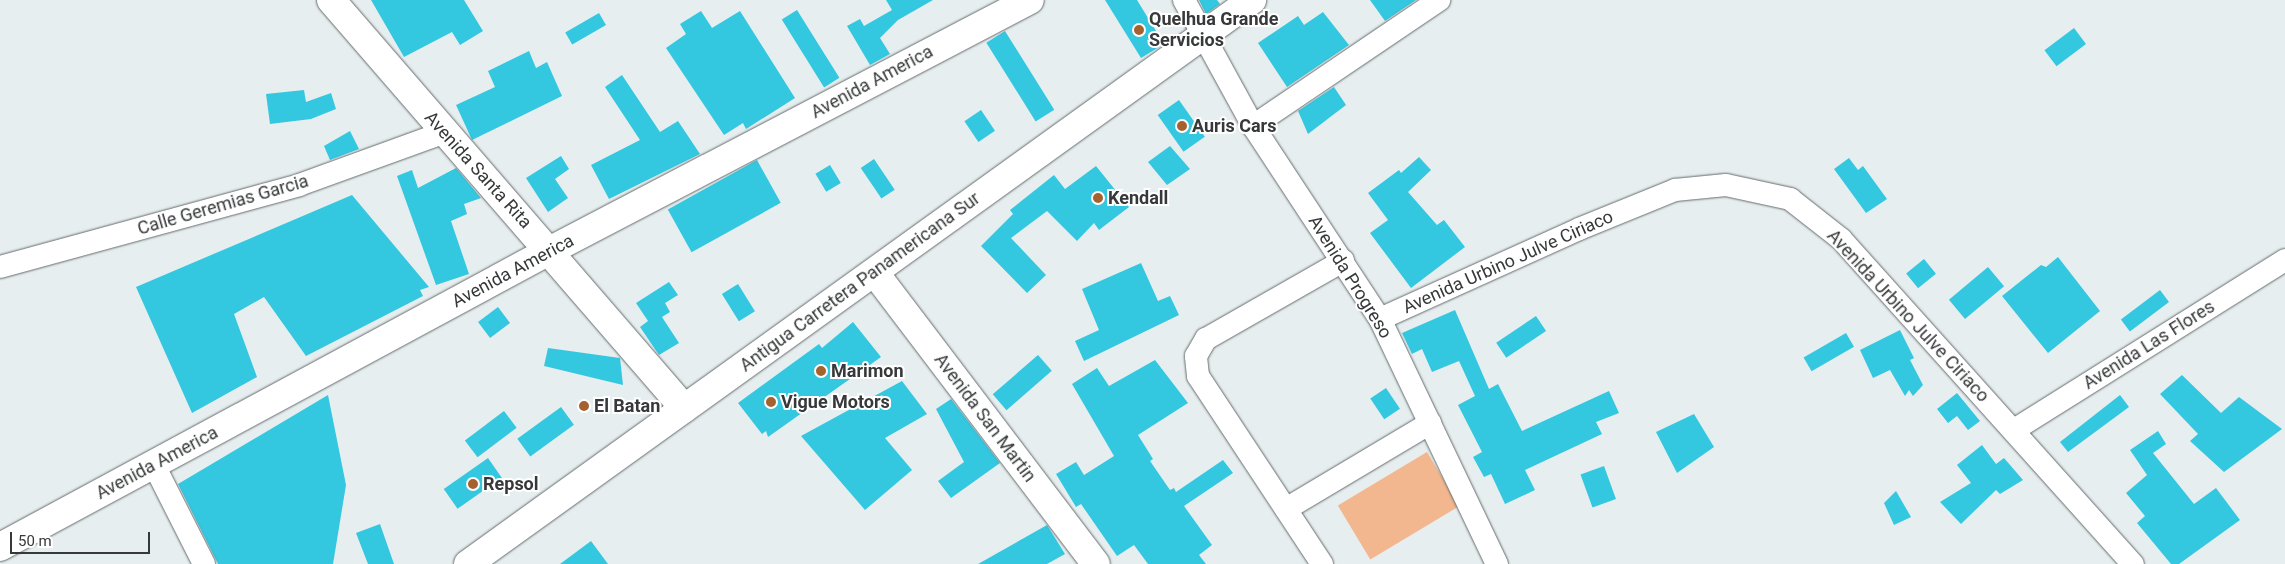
<!DOCTYPE html>
<html>
<head>
<meta charset="utf-8">
<style>
	body { margin:0 }
	#map { position:relative; width:2285px; height:564px; overflow:hidden; background:#e7eeef; font-family:Roboto,sans-serif }
	div>[style] { position:absolute }
	.green>* { inset:0; background:#f2b78e; transform-origin:0 0 }
	.building>* { inset:0; background:#34c7e0; transform-origin:0 0 }
	.roads { filter:drop-shadow(0 0 1px #656b6d) drop-shadow(0 0 1px #656b6d) }
	.street>* { height:22px; margin:-11px; padding:0 11px; transform-origin:11px; border-radius:11px; background:#fff }
	.secondary>* { height:28px; margin:-14px; padding:0 14px; transform-origin:14px; border-radius:14px; background:#fff }
	.highway>* { height:28px; margin:-14px; padding:0 14px; transform-origin:14px; border-radius:14px; background:#fff }
	.dots>* { width:14px; height:14px; translate:-50% -50%; box-sizing:border-box; border:2px solid #fff; border-radius:50% }
	span { translate:-50% -50%; white-space:nowrap; text-align:center; line-height:1.15; -webkit-text-stroke:4px #fff; paint-order:stroke }
	.poi-label { font-size:18px; color:#363839; font-weight:700 }
	.left { translate:0 -50%; text-align:left }
	.street-label { font-size:18px; color:#363839 }
	.scale { position:absolute; left:10px; top:532px; width:140px; height:22px; box-sizing:border-box; border:2px solid #363839; border-top:0; padding-left:6px; font-size:15px; line-height:18px; white-space:nowrap; color:#363839; -webkit-text-stroke:4px #fff; paint-order:stroke }
</style>
</head>
<body>
<div id="map">
	<div class="green">
		<i style="left:1427px;top:452px;width:63px;height:104px;rotate:59deg"></i>
	</div>
	<div class="building">
		<i style="clip-path:polygon(371px 0,464px 0,483px 31px,460px 45px,452px 32px,404px 57px)"></i>
		<i style="clip-path:polygon(886px 0,933px 0,898px 20px,880px 38px,890px 54px,870px 65px,847px 26px,860px 19px,864px 26px,892px 10px)"></i>
		<i style="clip-path:polygon(1105px 0,1137px 0,1164px 44px,1141px 58px)"></i>
		<i style="clip-path:polygon(1199px 0,1217px 0,1220px 4px,1206px 14px)"></i>
		<i style="clip-path:polygon(1370px 0,1416px 0,1385px 21px)"></i>
		<i style="left:797px;top:10px;width:80px;height:18px;rotate:58deg"></i>
		<i style="clip-path:polygon(701px 11px,712px 28px,740px 11px,795px 98px,746px 129px,743px 123px,724px 135px,666px 48px,686px 34px,680px 24px)"></i>
		<i style="clip-path:polygon(1323px 12px,1349px 45px,1287px 87px,1258px 43px,1298px 16px,1304px 25px)"></i>
		<i style="left:599px;top:13px;width:14px;height:39px;rotate:60deg"></i>
		<i style="left:2074px;top:28px;width:20px;height:37px;rotate:53deg"></i>
		<i style="left:1005px;top:31px;width:93px;height:22px;rotate:58deg"></i>
		<i style="clip-path:polygon(529px 51px,536px 68px,547px 62px,562px 96px,472px 140px,456px 105px,495px 87px,488px 71px)"></i>
		<i style="clip-path:polygon(622px 75px,660px 132px,678px 121px,700px 154px,609px 199px,591px 165px,640px 140px,605px 87px)"></i>
		<i style="clip-path:polygon(1334px 87px,1346px 105px,1308px 134px,1298px 111px)"></i>
		<i style="clip-path:polygon(304px 90px,306px 102px,331px 93px,336px 109px,311px 119px,270px 124px,266px 94px)"></i>
		<i style="left:1179px;top:100px;width:45px;height:26px;rotate:55deg"></i>
		<i style="left:981px;top:110px;width:25px;height:20px;rotate:56deg"></i>
		<i style="clip-path:polygon(350px 131px,359px 149px,330px 160px,324px 146px)"></i>
		<i style="clip-path:polygon(1170px 146px,1190px 169px,1167px 185px,1148px 162px)"></i>
		<i style="clip-path:polygon(561px 156px,569px 169px,555px 179px,568px 198px,548px 212px,526px 178px)"></i>
		<i style="clip-path:polygon(1419px 157px,1431px 170px,1408px 192px,1437px 225px,1444px 220px,1465px 247px,1411px 288px,1370px 233px,1388px 220px,1368px 193px,1399px 170px,1401px 173px)"></i>
		<i style="clip-path:polygon(1849px 158px,1858px 170px,1863px 166px,1887px 199px,1866px 213px,1834px 169px)"></i>
		<i style="left:874px;top:159px;width:37px;height:16px;rotate:56deg"></i>
		<i style="left:757px;top:160px;width:49px;height:102px;rotate:61deg"></i>
		<i style="left:830px;top:165px;width:21px;height:17px;rotate:59deg"></i>
		<i style="clip-path:polygon(1096px 166px,1129px 207px,1099px 230px,1094px 223px,1077px 241px,1047px 211px,1011px 238px,1046px 275px,1027px 293px,981px 246px,1013px 214px,1010px 210px,1054px 175px,1065px 189px)"></i>
		<i style="clip-path:polygon(456px 168px,481px 198px,464px 204px,467px 214px,451px 221px,469px 274px,436px 285px,397px 176px,412px 170px,418px 188px)"></i>
		<i style="clip-path:polygon(352px 195px,429px 287px,420px 290px,423px 296px,306px 356px,264px 297px,234px 314px,257px 377px,192px 413px,136px 287px)"></i>
		<i style="clip-path:polygon(2058px 257px,2100px 311px,2048px 353px,2002px 296px,2041px 265px,2046px 267px)"></i>
		<i style="left:1924px;top:259px;width:19px;height:23px;rotate:51deg"></i>
		<i style="clip-path:polygon(1141px 263px,1158px 301px,1170px 296px,1179px 315px,1084px 361px,1075px 341px,1099px 330px,1082px 289px)"></i>
		<i style="left:1988px;top:267px;width:25px;height:51px;rotate:50deg"></i>
		<i style="clip-path:polygon(669px 282px,678px 295px,665px 303px,670px 312px,662px 317px,679px 343px,659px 355px,640px 327px,648px 321px,636px 303px)"></i>
		<i style="left:738px;top:284px;width:32px;height:19px;rotate:58deg"></i>
		<i style="left:2160px;top:290px;width:15px;height:49px;rotate:53deg"></i>
		<i style="left:498px;top:307px;width:20px;height:25px;rotate:53deg"></i>
		<i style="clip-path:polygon(1455px 310px,1489px 389px,1498px 384px,1522px 431px,1609px 391px,1619px 413px,1596px 422px,1602px 434px,1525px 470px,1535px 490px,1505px 504px,1491px 474px,1484px 477px,1473px 457px,1482px 452px,1458px 405px,1475px 396px,1459px 361px,1432px 372px,1422px 349px,1412px 354px,1402px 333px)"></i>
		<i style="left:1536px;top:316px;width:18px;height:48px;rotate:56deg"></i>
		<i style="clip-path:polygon(853px 322px,881px 357px,768px 437px,766px 431px,762px 434px,738px 403px,819px 344px,822px 348px)"></i>
		<i style="clip-path:polygon(1900px 330px,1914px 358px,1910px 360px,1923px 385px,1913px 396px,1909px 390px,1905px 396px,1890px 370px,1873px 378px,1860px 350px)"></i>
		<i style="left:1846px;top:333px;width:16px;height:49px;rotate:60deg"></i>
		<i style="clip-path:polygon(548px 348px,620px 358px,623px 385px,544px 366px)"></i>
		<i style="left:1038px;top:355px;width:21px;height:60px;rotate:49deg"></i>
		<i style="clip-path:polygon(1155px 360px,1188px 403px,1138px 435px,1153px 459px,1150px 461px,1170px 490px,1174px 488px,1176px 492px,1223px 460px,1233px 473px,1184px 506px,1212px 545px,1199px 555px,1206px 564px,1148px 564px,1134px 545px,1117px 556px,1081px 504px,1076px 507px,1056px 474px,1076px 462px,1084px 475px,1114px 456px,1072px 384px,1097px 368px,1109px 386px)"></i>
		<i style="clip-path:polygon(2182px 375px,2221px 413px,2239px 397px,2282px 429px,2224px 472px,2190px 441px,2198px 434px,2160px 394px)"></i>
		<i style="clip-path:polygon(902px 381px,927px 414px,885px 438px,912px 470px,865px 510px,801px 436px)"></i>
		<i style="left:1386px;top:388px;width:25px;height:19px;rotate:56deg"></i>
		<i style="clip-path:polygon(1957px 393px,1980px 421px,1968px 430px,1957px 416px,1948px 423px,1937px 409px)"></i>
		<i style="clip-path:polygon(328px 395px,346px 485px,333px 564px,218px 564px,178px 484px)"></i>
		<i style="clip-path:polygon(2120px 395px,2129px 407px,2068px 452px,2060px 442px)"></i>
		<i style="clip-path:polygon(951px 399px,1000px 463px,951px 498px,938px 481px,964px 462px,936px 409px)"></i>
		<i style="left:561px;top:407px;width:22px;height:54px;rotate:54deg"></i>
		<i style="left:504px;top:411px;width:21px;height:49px;rotate:53deg"></i>
		<i style="clip-path:polygon(1694px 414px,1714px 447px,1677px 473px,1656px 432px)"></i>
		<i style="clip-path:polygon(2158px 431px,2166px 444px,2153px 453px,2194px 504px,2216px 488px,2240px 520px,2179px 564px,2171px 564px,2137px 523px,2145px 516px,2126px 493px,2147px 475px,2130px 450px)"></i>
		<i style="clip-path:polygon(1982px 445px,1996px 464px,2004px 458px,2023px 480px,2000px 494px,1996px 490px,1961px 524px,1940px 502px,1971px 483px,1957px 465px)"></i>
		<i style="left:488px;top:458px;width:24px;height:54px;rotate:55deg"></i>
		<i style="left:1604px;top:466px;width:35px;height:25px;rotate:70deg"></i>
		<i style="clip-path:polygon(1896px 491px,1911px 517px,1894px 525px,1884px 503px)"></i>
		<i style="clip-path:polygon(380px 524px,394px 564px,368px 564px,356px 533px)"></i>
		<i style="clip-path:polygon(1047px 525px,1065px 554px,1047px 564px,978px 564px)"></i>
		<i style="clip-path:polygon(591px 541px,608px 564px,560px 564px)"></i>
	</div>
	<div class="roads">
		<div class="street">
			<i style="left:1184px;top:0;width:144px;rotate:61.3deg"></i>
			<i style="left:1253px;top:126px;width:231px;rotate:56.7deg"></i>
			<i style="left:1380px;top:319px;width:272px;rotate:64.5deg"></i>
			<i style="left:1253px;top:126px;width:225px;rotate:-34.1deg"></i>
			<i style="left:0;top:267px;width:310px;rotate:-15.3deg"></i>
			<i style="left:299px;top:185px;width:153px;rotate:-19.9deg"></i>
			<i style="left:1380px;top:319px;width:218px;rotate:-24.3deg"></i>
			<i style="left:1579px;top:229px;width:104px;rotate:-22.1deg"></i>
			<i style="left:1675px;top:190px;width:51px;rotate:-5.6deg"></i>
			<i style="left:1726px;top:185px;width:66px;rotate:12.3deg"></i>
			<i style="left:1790px;top:199px;width:65px;rotate:38.1deg"></i>
			<i style="left:1841px;top:239px;width:437px;rotate:48.1deg"></i>
			<i style="left:2014px;top:430px;width:320px;rotate:-32.1deg"></i>
			<i style="left:154px;top:465px;width:111px;rotate:63.2deg"></i>
			<i style="left:1286px;top:509px;width:168px;rotate:-30.8deg"></i>
			<i style="left:1322px;top:564px;width:225px;rotate:-123.4deg"></i>
			<i style="left:1198px;top:376px;width:20px;rotate:-96deg"></i>
			<i style="left:1196px;top:356px;width:20px;rotate:-60deg"></i>
			<i style="left:1206px;top:339px;width:158px;rotate:-29.7deg"></i>
		</div>
		<div class="secondary">
			<i style="left:331px;top:0;width:540px;rotate:49.13deg"></i>
			<i style="left:875px;top:273px;width:365px;rotate:52.8deg"></i>
			<i style="left:0;top:547px;width:626px;rotate:-28.33deg"></i>
			<i style="left:551px;top:250px;width:540px;rotate:-27.56deg"></i>
		</div>
		<div class="highway">
			<i style="left:468px;top:564px;width:966px;rotate:-35.73deg"></i>
		</div>
	</div>
	<div class="dots">
		<i style="left:1139px;top:30px;background:#a5622f"></i>
		<i style="left:1182px;top:126px;background:#a5622f"></i>
		<i style="left:1098px;top:198px;background:#a5622f"></i>
		<i style="left:821px;top:371px;background:#a5622f"></i>
		<i style="left:771px;top:402px;background:#a5622f"></i>
		<i style="left:584px;top:406px;background:#a5622f"></i>
		<i style="left:473px;top:484px;background:#a5622f"></i>
	</div>
	<div class="poi-label">
		<span class="left" style="left:1149px;top:30px">Quelhua Grande<br>Servicios</span>
		<span class="left" style="left:1192px;top:126px">Auris Cars</span>
		<span class="left" style="left:1108px;top:198px">Kendall</span>
		<span class="left" style="left:831px;top:371px">Marimon</span>
		<span class="left" style="left:781px;top:402px">Vigue Motors</span>
		<span class="left" style="left:594px;top:406px">El Batan</span>
		<span class="left" style="left:483px;top:484px">Repsol</span>
	</div>
	<div class="street-label">
		<span style="left:872px;top:82px;rotate:-28deg">Avenida America</span>
		<span style="left:478px;top:170px;rotate:48deg">Avenida Santa Rita</span>
		<span style="left:223px;top:205px;rotate:-16deg">Calle Geremias Garcia</span>
		<span style="left:1508px;top:262px;rotate:-24deg">Avenida Urbino Julve Ciriaco</span>
		<span style="left:513px;top:271px;rotate:-28deg">Avenida America</span>
		<span style="left:1350px;top:277px;rotate:58deg">Avenida Progreso</span>
		<span style="left:860px;top:282px;rotate:-36deg">Antigua Carretera Panamericana Sur</span>
		<span style="left:1908px;top:316px;rotate:47deg">Avenida Urbino Julve Ciriaco</span>
		<span style="left:2149px;top:345px;rotate:-32deg">Avenida Las Flores</span>
		<span style="left:985px;top:418px;rotate:53deg">Avenida San Martin</span>
		<span style="left:157px;top:463px;rotate:-28deg">Avenida America</span>
	</div>
	<div class="scale">50 m</div>
</div>
</body>
</html>
